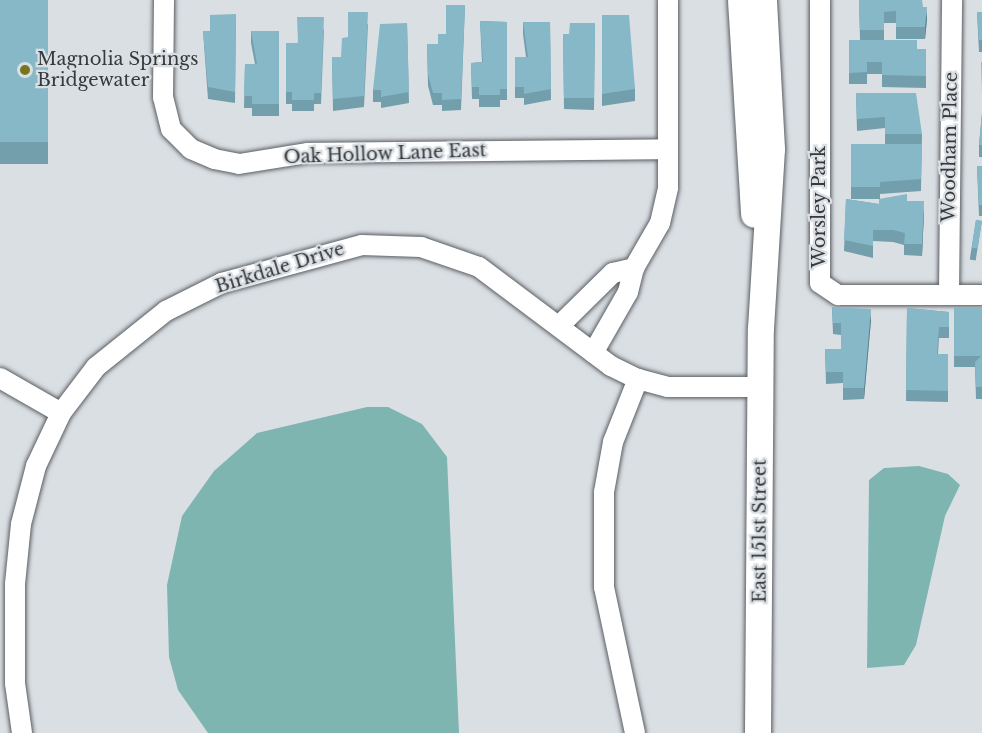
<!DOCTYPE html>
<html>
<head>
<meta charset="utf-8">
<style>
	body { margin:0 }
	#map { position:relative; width:982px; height:733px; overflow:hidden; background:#dadfe4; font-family:"Libre Baskerville",serif }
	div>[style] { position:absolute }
	.water>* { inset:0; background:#7fb5b1 }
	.roads { filter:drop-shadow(0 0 2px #5a5f63) drop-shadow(0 0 2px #5a5f63) }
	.minor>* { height:20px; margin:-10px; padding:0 10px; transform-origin:10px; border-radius:10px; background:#fff }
	.tertiary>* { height:26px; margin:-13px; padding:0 13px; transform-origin:13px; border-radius:13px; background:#fff }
	.wall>* { inset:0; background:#739eab; transform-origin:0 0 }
	.shaded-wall>* { inset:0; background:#5e818b }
	.building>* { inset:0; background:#86b8c7; transform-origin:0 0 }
	.dots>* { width:16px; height:16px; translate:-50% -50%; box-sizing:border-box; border:3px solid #dadfe4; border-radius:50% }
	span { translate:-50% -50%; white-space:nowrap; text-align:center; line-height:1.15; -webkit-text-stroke:4.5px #dadfe4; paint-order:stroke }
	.poi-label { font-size:18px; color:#37393b }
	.left { translate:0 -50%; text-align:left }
	.street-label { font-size:18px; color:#37393b }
</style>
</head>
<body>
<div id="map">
	<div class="water">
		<i style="clip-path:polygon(367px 407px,388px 407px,422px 424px,447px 457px,459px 733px,208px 733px,178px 690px,169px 657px,167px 585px,182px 516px,214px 471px,257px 433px)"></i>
		<i style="clip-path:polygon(919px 466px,948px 474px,960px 485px,945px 516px,916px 645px,904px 665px,867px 668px,869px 480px,884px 468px)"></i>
	</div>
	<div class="roads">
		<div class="minor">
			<i style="left:164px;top:0;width:97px;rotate:90.6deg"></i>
			<i style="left:163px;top:97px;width:33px;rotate:76deg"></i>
			<i style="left:171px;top:129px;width:28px;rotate:45deg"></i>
			<i style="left:191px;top:149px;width:25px;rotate:23deg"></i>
			<i style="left:214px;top:159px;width:25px;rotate:11deg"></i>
			<i style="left:239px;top:164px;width:70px;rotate:-9.1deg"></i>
			<i style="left:308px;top:153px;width:360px;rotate:-0.6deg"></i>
			<i style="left:820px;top:0;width:283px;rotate:90deg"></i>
			<i style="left:820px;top:283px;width:22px;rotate:34deg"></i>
			<i style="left:838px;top:295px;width:144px"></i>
			<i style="left:634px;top:268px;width:52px;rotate:-60deg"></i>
			<i style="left:660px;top:223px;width:37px;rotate:-77deg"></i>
			<i style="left:668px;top:187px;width:187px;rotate:-90deg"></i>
			<i style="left:949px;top:294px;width:294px;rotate:-89.4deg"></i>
			<i style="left:559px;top:326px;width:76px;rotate:-44.5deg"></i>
			<i style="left:613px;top:273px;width:22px;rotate:-13deg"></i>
			<i style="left:634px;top:268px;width:25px;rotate:104deg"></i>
			<i style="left:628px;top:292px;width:70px;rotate:119.8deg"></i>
			<i style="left:0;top:378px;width:70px;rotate:29.8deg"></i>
			<i style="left:22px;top:733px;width:50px;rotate:-98deg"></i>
			<i style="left:15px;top:683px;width:99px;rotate:-90deg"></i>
			<i style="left:15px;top:584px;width:60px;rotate:-84.3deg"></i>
			<i style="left:21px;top:524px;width:60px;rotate:-75.5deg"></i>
			<i style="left:36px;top:466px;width:59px;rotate:-64.7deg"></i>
			<i style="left:61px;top:413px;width:58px;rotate:-52.7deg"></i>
			<i style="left:96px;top:367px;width:90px;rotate:-38.7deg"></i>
			<i style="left:166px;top:311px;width:63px;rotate:-26.6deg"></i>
			<i style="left:222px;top:283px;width:145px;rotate:-15.2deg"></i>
			<i style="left:362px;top:245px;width:59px;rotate:1.9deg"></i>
			<i style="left:421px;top:247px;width:61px;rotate:19deg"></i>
			<i style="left:479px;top:267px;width:165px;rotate:36.9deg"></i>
			<i style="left:611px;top:366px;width:30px;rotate:26deg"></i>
			<i style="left:638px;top:379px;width:30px;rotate:15deg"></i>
			<i style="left:667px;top:387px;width:94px"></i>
			<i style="left:635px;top:733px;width:149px;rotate:-102deg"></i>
			<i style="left:604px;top:587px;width:95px;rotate:-90deg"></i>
			<i style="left:604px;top:492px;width:51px;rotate:-79.8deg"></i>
			<i style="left:613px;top:442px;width:68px;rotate:-68.4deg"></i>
		</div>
		<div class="tertiary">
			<i style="left:741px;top:0;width:215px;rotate:86.5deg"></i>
			<i style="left:758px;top:733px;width:404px;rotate:-89.6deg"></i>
			<i style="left:761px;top:329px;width:180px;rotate:-86.5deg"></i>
			<i style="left:772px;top:149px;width:149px;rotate:-93.1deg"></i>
		</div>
	</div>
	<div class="wall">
		<i style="left:0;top:0;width:48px;height:164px"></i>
		<i style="clip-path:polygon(859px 0,923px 7px,927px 19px,925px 39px,896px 39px,896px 23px,884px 23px,884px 40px,917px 49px,926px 49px,926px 88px,882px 87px,882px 74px,867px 74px,867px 84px,849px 84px,849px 40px,860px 40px)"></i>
		<i style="clip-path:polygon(465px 5px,461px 110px,442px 111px,442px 105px,433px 105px,428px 86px,427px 44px,438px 44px,446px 34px)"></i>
		<i style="clip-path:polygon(977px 12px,982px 12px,982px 52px,979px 52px)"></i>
		<i style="clip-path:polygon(236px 14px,235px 103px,208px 99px,203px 31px,210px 31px)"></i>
		<i style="clip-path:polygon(602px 15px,635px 89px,635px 101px,602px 106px)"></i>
		<i style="clip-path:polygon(480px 21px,507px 22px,507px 100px,500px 100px,500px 107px,479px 107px,479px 99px,472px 99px,471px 63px,482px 62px)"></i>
		<i style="clip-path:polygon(523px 22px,550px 22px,551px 100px,524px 105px,524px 98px,515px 98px,515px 57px,526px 57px,523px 34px)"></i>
		<i style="clip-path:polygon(407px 23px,409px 103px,381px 108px,381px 102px,373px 102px,373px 90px)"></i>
		<i style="clip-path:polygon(595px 23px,594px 110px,564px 109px,563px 34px,569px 34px)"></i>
		<i style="clip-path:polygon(368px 24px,364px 107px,333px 111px,332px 57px,341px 57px,348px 37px)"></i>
		<i style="clip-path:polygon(324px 29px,321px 104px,314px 104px,314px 111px,292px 111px,292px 104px,286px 104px,286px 43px,297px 43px)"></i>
		<i style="clip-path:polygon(251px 31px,279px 31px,279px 116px,252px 116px,252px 108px,244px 108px,245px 64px,255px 64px,251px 43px)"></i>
		<i style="clip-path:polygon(856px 93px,922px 134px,921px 191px,880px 194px,880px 199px,851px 199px,851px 144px,885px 144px,885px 128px,857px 131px)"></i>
		<i style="clip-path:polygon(982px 113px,982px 157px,979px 157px,979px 145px)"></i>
		<i style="clip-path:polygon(977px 166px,982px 166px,982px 216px,979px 216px)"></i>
		<i style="clip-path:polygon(846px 199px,879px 204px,907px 201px,924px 212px,922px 256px,904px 255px,904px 245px,893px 242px,873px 241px,873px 258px,844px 251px)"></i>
		<i style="left:976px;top:220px;width:6px;height:40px;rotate:9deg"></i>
		<i style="clip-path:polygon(832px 307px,871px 320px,864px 399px,843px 400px,843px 383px,826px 384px,825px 349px,841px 349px,841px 335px,833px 334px)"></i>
		<i style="clip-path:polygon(954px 307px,982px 307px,982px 399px,976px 399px,975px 367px,954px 367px)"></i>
		<i style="clip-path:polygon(907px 308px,949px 312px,949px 338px,939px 338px,938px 354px,948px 354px,948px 402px,906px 401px)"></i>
	</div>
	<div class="shaded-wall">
		<i style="clip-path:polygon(927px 7px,927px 19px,925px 39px,925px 27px)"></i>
		<i style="clip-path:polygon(924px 201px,924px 212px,922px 256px,922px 244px)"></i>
		<i style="clip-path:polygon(871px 309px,871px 320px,864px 399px,864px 388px)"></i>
	</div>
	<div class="building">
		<i style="left:0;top:0;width:48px;height:142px"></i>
		<i style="clip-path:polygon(859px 0,922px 0,923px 7px,927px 7px,925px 27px,896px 27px,896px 11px,884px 12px,884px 30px,860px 30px)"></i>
		<i style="clip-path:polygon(446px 5px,465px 5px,461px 99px,442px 100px,442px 93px,433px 93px,428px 74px,427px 44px,438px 44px,438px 34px,446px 34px)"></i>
		<i style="clip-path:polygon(348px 12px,368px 12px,364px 96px,333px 99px,332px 57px,341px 57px,342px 38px,348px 37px)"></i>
		<i style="clip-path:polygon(977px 12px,982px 12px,982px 40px,979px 40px)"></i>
		<i style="clip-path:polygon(236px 14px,235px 92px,208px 87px,203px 31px,210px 31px,210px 15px)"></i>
		<i style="clip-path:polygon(602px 15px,629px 15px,635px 89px,602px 94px)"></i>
		<i style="clip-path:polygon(297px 17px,324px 17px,321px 93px,314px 93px,314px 100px,292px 100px,292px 92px,286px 92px,286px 43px,298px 43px)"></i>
		<i style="clip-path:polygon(480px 21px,507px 22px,507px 89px,500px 89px,500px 95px,479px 95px,479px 87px,472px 87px,471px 63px,483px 62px)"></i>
		<i style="clip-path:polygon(523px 22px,550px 22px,551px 89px,524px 94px,524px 87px,515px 87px,515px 57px,528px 57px)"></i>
		<i style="clip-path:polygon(407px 23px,409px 92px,381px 97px,381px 90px,373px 90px,380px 24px)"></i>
		<i style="clip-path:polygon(570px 23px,595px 23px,594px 98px,564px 98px,563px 34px,569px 34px)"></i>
		<i style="clip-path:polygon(251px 31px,279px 31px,279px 104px,252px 104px,252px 96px,244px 96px,245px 64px,257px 64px)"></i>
		<i style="clip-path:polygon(849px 40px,917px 40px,917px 49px,926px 49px,926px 76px,882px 75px,882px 62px,867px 62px,867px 72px,849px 73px)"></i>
		<i style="clip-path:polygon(981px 62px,982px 62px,982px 94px)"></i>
		<i style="clip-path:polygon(856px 93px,916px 93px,922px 134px,885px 134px,885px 117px,857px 119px)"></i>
		<i style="clip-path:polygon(982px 113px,982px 145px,979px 145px)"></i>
		<i style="clip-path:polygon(851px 144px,922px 144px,921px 179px,880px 182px,880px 187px,851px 187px)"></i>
		<i style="clip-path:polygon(977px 166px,982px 166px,982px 205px,979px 205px)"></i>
		<i style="clip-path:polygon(907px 194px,907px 201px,924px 201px,922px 244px,904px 244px,905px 233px,893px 230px,873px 230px,873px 246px,844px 240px,846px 199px,879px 204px,879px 199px)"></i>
		<i style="left:976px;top:220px;width:6px;height:28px;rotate:9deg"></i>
		<i style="clip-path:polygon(832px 307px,871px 309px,864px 388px,843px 388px,843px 372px,826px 372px,825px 349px,841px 349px,841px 323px,833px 323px)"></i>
		<i style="clip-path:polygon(954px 307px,982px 307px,982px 387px,976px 387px,975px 362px,981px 356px,954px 356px)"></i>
		<i style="clip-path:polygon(907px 308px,949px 312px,949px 327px,939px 327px,937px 354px,948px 354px,948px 391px,906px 390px)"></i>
	</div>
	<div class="dots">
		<i style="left:25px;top:70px;background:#76771d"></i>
	</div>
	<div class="poi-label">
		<span class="left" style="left:37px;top:70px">Magnolia Springs<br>Bridgewater</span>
	</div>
	<div class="street-label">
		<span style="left:950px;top:147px;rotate:-89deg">Woodham Place</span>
		<span style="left:385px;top:154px;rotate:-2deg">Oak Hollow Lane East</span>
		<span style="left:819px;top:207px;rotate:-90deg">Worsley Park</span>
		<span style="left:280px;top:268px;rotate:-17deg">Birkdale Drive</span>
		<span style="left:760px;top:531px;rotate:-90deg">East 151st Street</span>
	</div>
</div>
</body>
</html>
